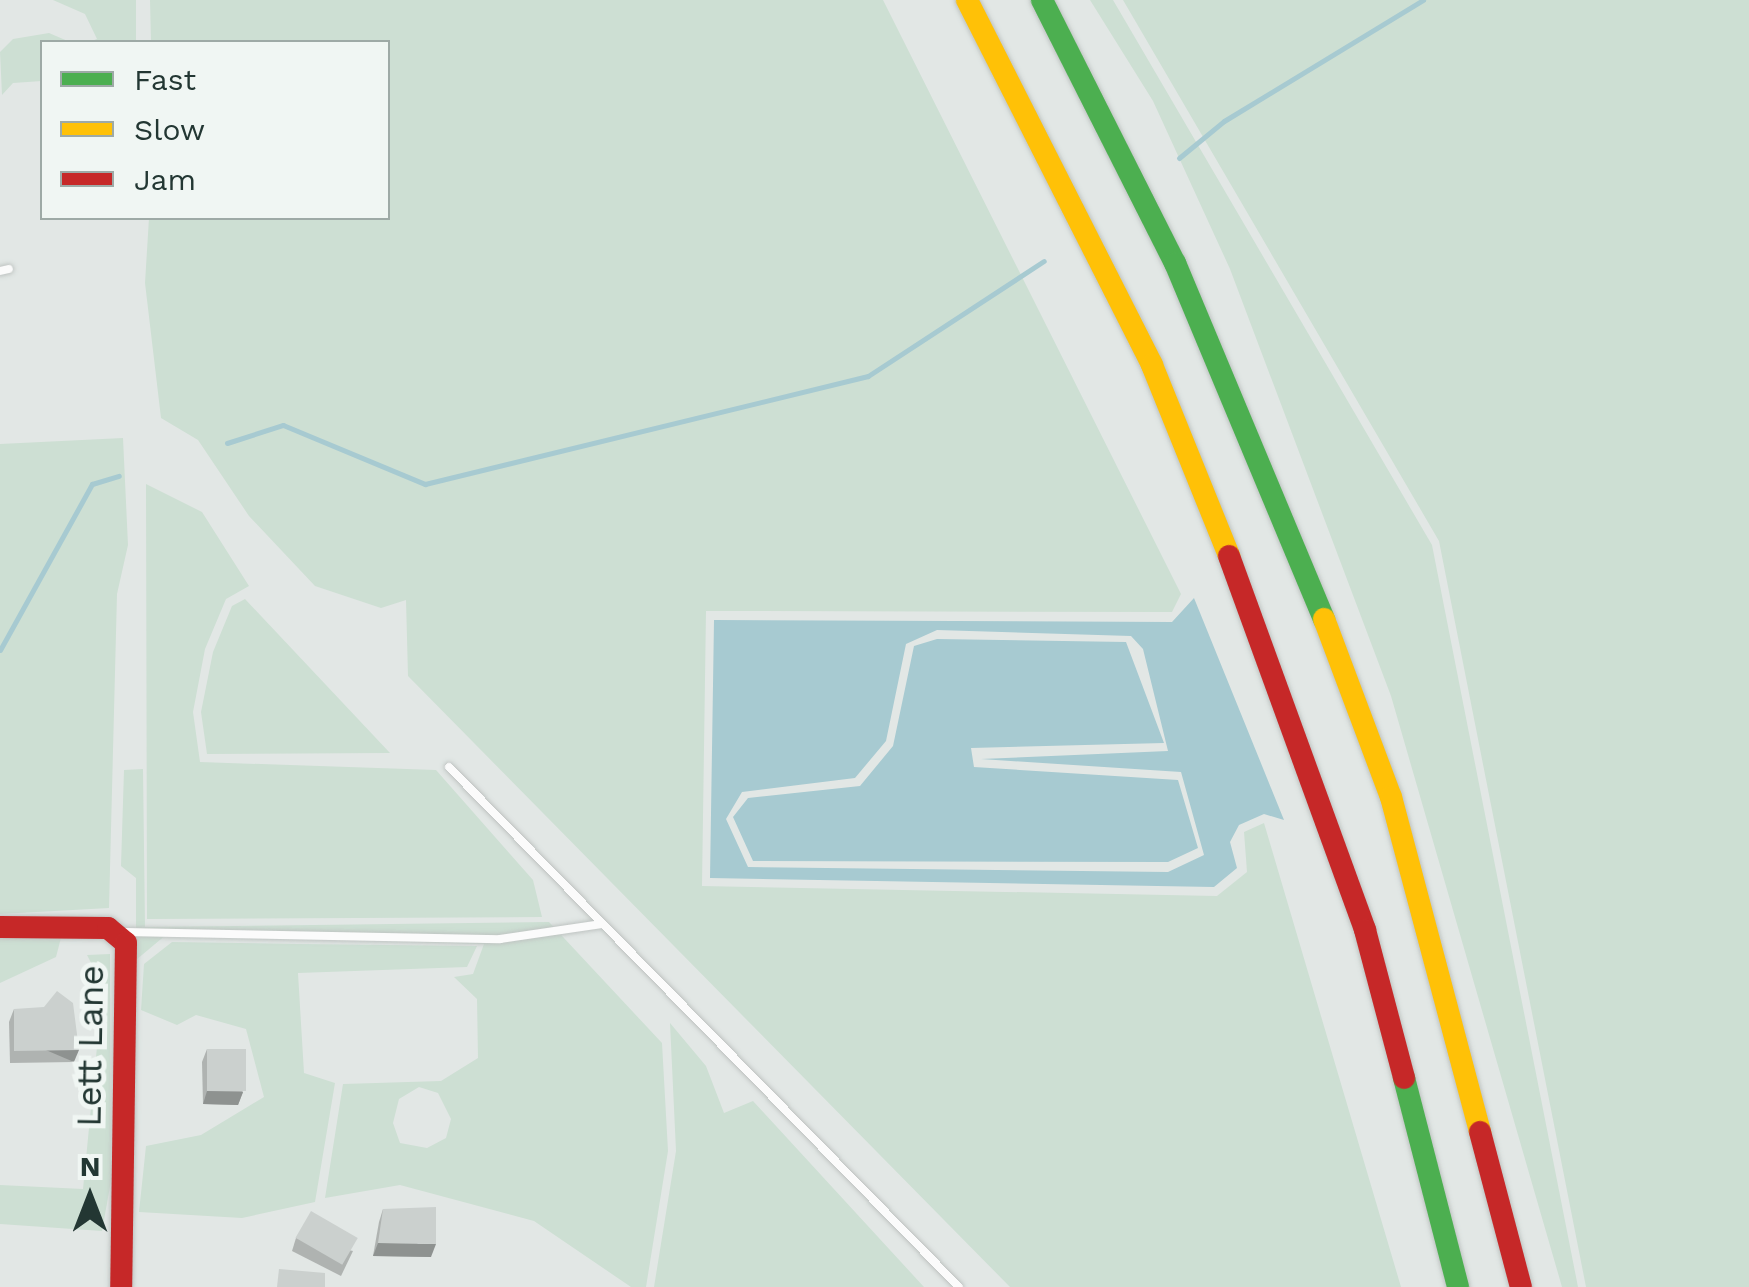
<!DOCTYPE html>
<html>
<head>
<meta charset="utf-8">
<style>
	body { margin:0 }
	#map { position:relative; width:1749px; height:1287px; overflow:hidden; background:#e2e7e5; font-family:"Work Sans",sans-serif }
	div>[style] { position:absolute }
	.green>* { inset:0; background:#cddfd3 }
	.water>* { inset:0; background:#a7cad1 }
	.stream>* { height:5px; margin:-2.5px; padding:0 2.5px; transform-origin:2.5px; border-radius:2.5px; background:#a7cad1 }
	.roads { filter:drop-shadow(0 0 2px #bfc4c2) drop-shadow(0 0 2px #bfc4c2) }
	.lane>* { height:8px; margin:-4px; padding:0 4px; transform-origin:4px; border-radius:4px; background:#fbfbfb }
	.fast>* { height:22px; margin:-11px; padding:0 11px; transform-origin:11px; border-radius:11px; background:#4caf50 }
	.slow>* { height:22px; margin:-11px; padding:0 11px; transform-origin:11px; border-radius:11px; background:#ffc107 }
	.jam>* { height:22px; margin:-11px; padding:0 11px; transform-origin:11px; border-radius:11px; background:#c62828 }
	.wall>* { inset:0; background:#afb3b1 }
	.shaded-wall>* { inset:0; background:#8e9290; transform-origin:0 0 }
	.building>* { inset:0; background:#cbd0ce; transform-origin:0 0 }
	span { translate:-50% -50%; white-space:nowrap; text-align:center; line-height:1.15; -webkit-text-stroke:10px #f0f6f3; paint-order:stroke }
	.street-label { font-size:35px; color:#233733 }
	.legend { position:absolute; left:40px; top:40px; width:350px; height:180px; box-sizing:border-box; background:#f0f6f3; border:2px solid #9eaaa6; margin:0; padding:12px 18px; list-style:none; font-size:30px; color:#233733 }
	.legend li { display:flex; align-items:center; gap:20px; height:50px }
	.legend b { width:50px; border:2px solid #9eaaa6 }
	.north { position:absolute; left:40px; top:1147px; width:100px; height:100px; -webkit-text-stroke:8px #f0f6f3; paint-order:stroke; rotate:0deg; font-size:28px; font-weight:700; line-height:40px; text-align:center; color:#233733 }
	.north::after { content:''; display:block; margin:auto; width:35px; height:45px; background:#233733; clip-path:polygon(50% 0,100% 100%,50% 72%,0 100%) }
</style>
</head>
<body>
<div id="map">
	<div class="green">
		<i style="clip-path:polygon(53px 0,136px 0,136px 42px,89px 42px,97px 39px,85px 14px)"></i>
		<i style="clip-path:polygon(150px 0,883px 0,1181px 594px,1172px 612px,706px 611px,702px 886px,1217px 896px,1247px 872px,1244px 832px,1264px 823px,1401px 1287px,1010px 1287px,408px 676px,406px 600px,381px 608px,315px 586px,249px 516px,198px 440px,161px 418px,145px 283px,149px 218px,388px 218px,388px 42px,151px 42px)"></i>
		<i style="clip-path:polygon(1090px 0,1113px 0,1432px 545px,1578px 1287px,1562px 1287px,1391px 696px,1230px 269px,1153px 101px)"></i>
		<i style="clip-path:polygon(1123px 0,1749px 0,1749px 1287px,1586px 1287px,1439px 541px)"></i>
		<i style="clip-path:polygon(49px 33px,70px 42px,42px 42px,42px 81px,13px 83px,2px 95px,0 52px,13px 39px)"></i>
		<i style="clip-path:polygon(123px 438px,128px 545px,117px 594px,109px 908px,0 914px,0 444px)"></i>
		<i style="clip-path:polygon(146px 484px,202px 512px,249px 586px,226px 599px,205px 649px,193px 712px,200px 762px,436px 770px,533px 880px,542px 917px,147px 919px)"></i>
		<i style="clip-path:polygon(245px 599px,390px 753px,207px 754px,201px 712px,213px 652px,232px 606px)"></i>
		<i style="clip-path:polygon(evenodd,143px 769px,145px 927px,549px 922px,662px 1043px,668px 1151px,646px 1287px,631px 1287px,534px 1221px,400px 1185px,325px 1198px,343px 1084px,441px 1081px,478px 1058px,477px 999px,454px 977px,473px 974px,484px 944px,167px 934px,136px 960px,136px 878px,121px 866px,124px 770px,143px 769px,419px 1087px,438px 1093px,451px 1119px,446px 1138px,427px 1148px,400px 1143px,393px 1123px,399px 1099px,419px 1087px)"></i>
		<i style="clip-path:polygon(0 934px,62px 934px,56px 957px,0 983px)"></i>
		<i style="clip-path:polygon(172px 942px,298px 944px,477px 946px,467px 967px,298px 973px,304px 1073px,335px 1083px,315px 1202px,242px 1218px,139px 1212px,146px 1146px,201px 1135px,264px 1097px,246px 1029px,196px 1015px,177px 1025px,141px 1010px,144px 964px)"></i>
		<i style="clip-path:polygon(110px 954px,111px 1181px,102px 1231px,0 1224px,0 1185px,83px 1189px,103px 986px,87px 955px)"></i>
		<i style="clip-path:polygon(670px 1023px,706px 1066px,724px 1113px,753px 1101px,924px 1287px,654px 1287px,676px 1151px)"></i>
	</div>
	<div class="water">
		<i style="clip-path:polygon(evenodd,1194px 598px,1284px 820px,1264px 814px,1239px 825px,1230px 842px,1237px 868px,1214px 887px,710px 878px,714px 620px,1172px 622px,1194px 598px,937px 630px,1131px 636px,1143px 649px,1168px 751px,981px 759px,1181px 772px,1204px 855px,1168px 872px,748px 867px,726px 819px,742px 792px,855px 778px,886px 741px,906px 644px,937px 630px)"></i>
		<i style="clip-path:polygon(937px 639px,1126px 642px,1164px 743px,971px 748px,974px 767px,1178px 780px,1198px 848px,1168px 862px,753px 861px,733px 817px,748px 798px,860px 786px,893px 746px,914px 646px)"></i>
	</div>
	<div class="stream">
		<i style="left:1179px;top:158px;width:58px;rotate:-39.4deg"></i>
		<i style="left:1224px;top:121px;width:233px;rotate:-31.3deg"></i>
		<i style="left:227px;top:443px;width:59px;rotate:-17.8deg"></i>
		<i style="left:283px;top:425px;width:154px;rotate:22.6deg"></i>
		<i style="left:425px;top:484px;width:456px;rotate:-13.7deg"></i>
		<i style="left:868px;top:376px;width:210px;rotate:-33.2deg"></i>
		<i style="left:0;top:650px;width:190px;rotate:-61deg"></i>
		<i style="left:92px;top:484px;width:28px;rotate:-17deg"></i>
	</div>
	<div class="roads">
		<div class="lane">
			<i style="left:0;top:271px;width:9px;rotate:-13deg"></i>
			<i style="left:449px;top:767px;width:728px;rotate:45.56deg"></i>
			<i style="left:125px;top:932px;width:375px;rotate:1.1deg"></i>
			<i style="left:500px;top:939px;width:103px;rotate:-8.4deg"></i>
		</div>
		<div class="fast">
			<i style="left:1042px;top:0;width:295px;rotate:63.2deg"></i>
			<i style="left:1175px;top:263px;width:386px;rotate:67.3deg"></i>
			<i style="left:1404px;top:1078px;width:216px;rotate:75.5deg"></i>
		</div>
		<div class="slow">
			<i style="left:967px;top:0;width:409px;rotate:63.1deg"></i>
			<i style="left:1152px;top:365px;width:206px;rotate:68deg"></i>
			<i style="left:1324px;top:619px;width:190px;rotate:69.4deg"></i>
			<i style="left:1391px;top:797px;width:347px;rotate:75.1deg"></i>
		</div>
		<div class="jam">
			<i style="left:1229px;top:556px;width:398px;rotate:70deg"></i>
			<i style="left:1365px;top:930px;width:153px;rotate:75.2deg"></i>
			<i style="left:0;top:927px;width:108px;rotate:0.5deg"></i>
			<i style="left:108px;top:928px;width:23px;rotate:40deg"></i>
			<i style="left:126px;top:943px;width:344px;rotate:90.8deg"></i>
			<i style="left:1480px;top:1132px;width:160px;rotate:75.2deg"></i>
		</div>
	</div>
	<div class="wall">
		<i style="clip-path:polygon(14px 1009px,74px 1062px,10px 1063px,9px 1022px)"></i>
		<i style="clip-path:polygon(207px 1049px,243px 1092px,238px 1105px,203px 1104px,202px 1062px)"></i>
		<i style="clip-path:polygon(383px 1209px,431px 1257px,373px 1256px,379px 1222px)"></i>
		<i style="clip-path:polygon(296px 1238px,353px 1251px,341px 1276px,292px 1251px)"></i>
	</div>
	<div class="shaded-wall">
		<i style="left:79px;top:1050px;width:13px;height:65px;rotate:113deg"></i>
		<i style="clip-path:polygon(207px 1091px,243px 1092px,238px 1105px,203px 1104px)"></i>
		<i style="clip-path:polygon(378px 1243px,436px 1244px,431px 1257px,373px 1256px)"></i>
	</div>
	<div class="building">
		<i style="clip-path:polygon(57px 991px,73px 1003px,79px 1050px,14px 1051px,14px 1009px,44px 1007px)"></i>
		<i style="left:207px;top:1049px;width:39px;height:42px"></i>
		<i style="clip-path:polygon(436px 1207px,436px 1244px,378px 1243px,383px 1209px)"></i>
		<i style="left:311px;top:1211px;width:54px;height:31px;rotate:30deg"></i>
		<i style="clip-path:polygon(279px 1269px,325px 1273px,325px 1287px,277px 1287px)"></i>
	</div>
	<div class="street-label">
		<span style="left:90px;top:1046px;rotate:-89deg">Lett Lane</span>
	</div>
	<ul class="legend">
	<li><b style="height:12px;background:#4caf50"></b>Fast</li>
	<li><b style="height:12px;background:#ffc107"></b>Slow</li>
	<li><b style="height:12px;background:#c62828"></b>Jam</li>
	</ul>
	<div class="north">N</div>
</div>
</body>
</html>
